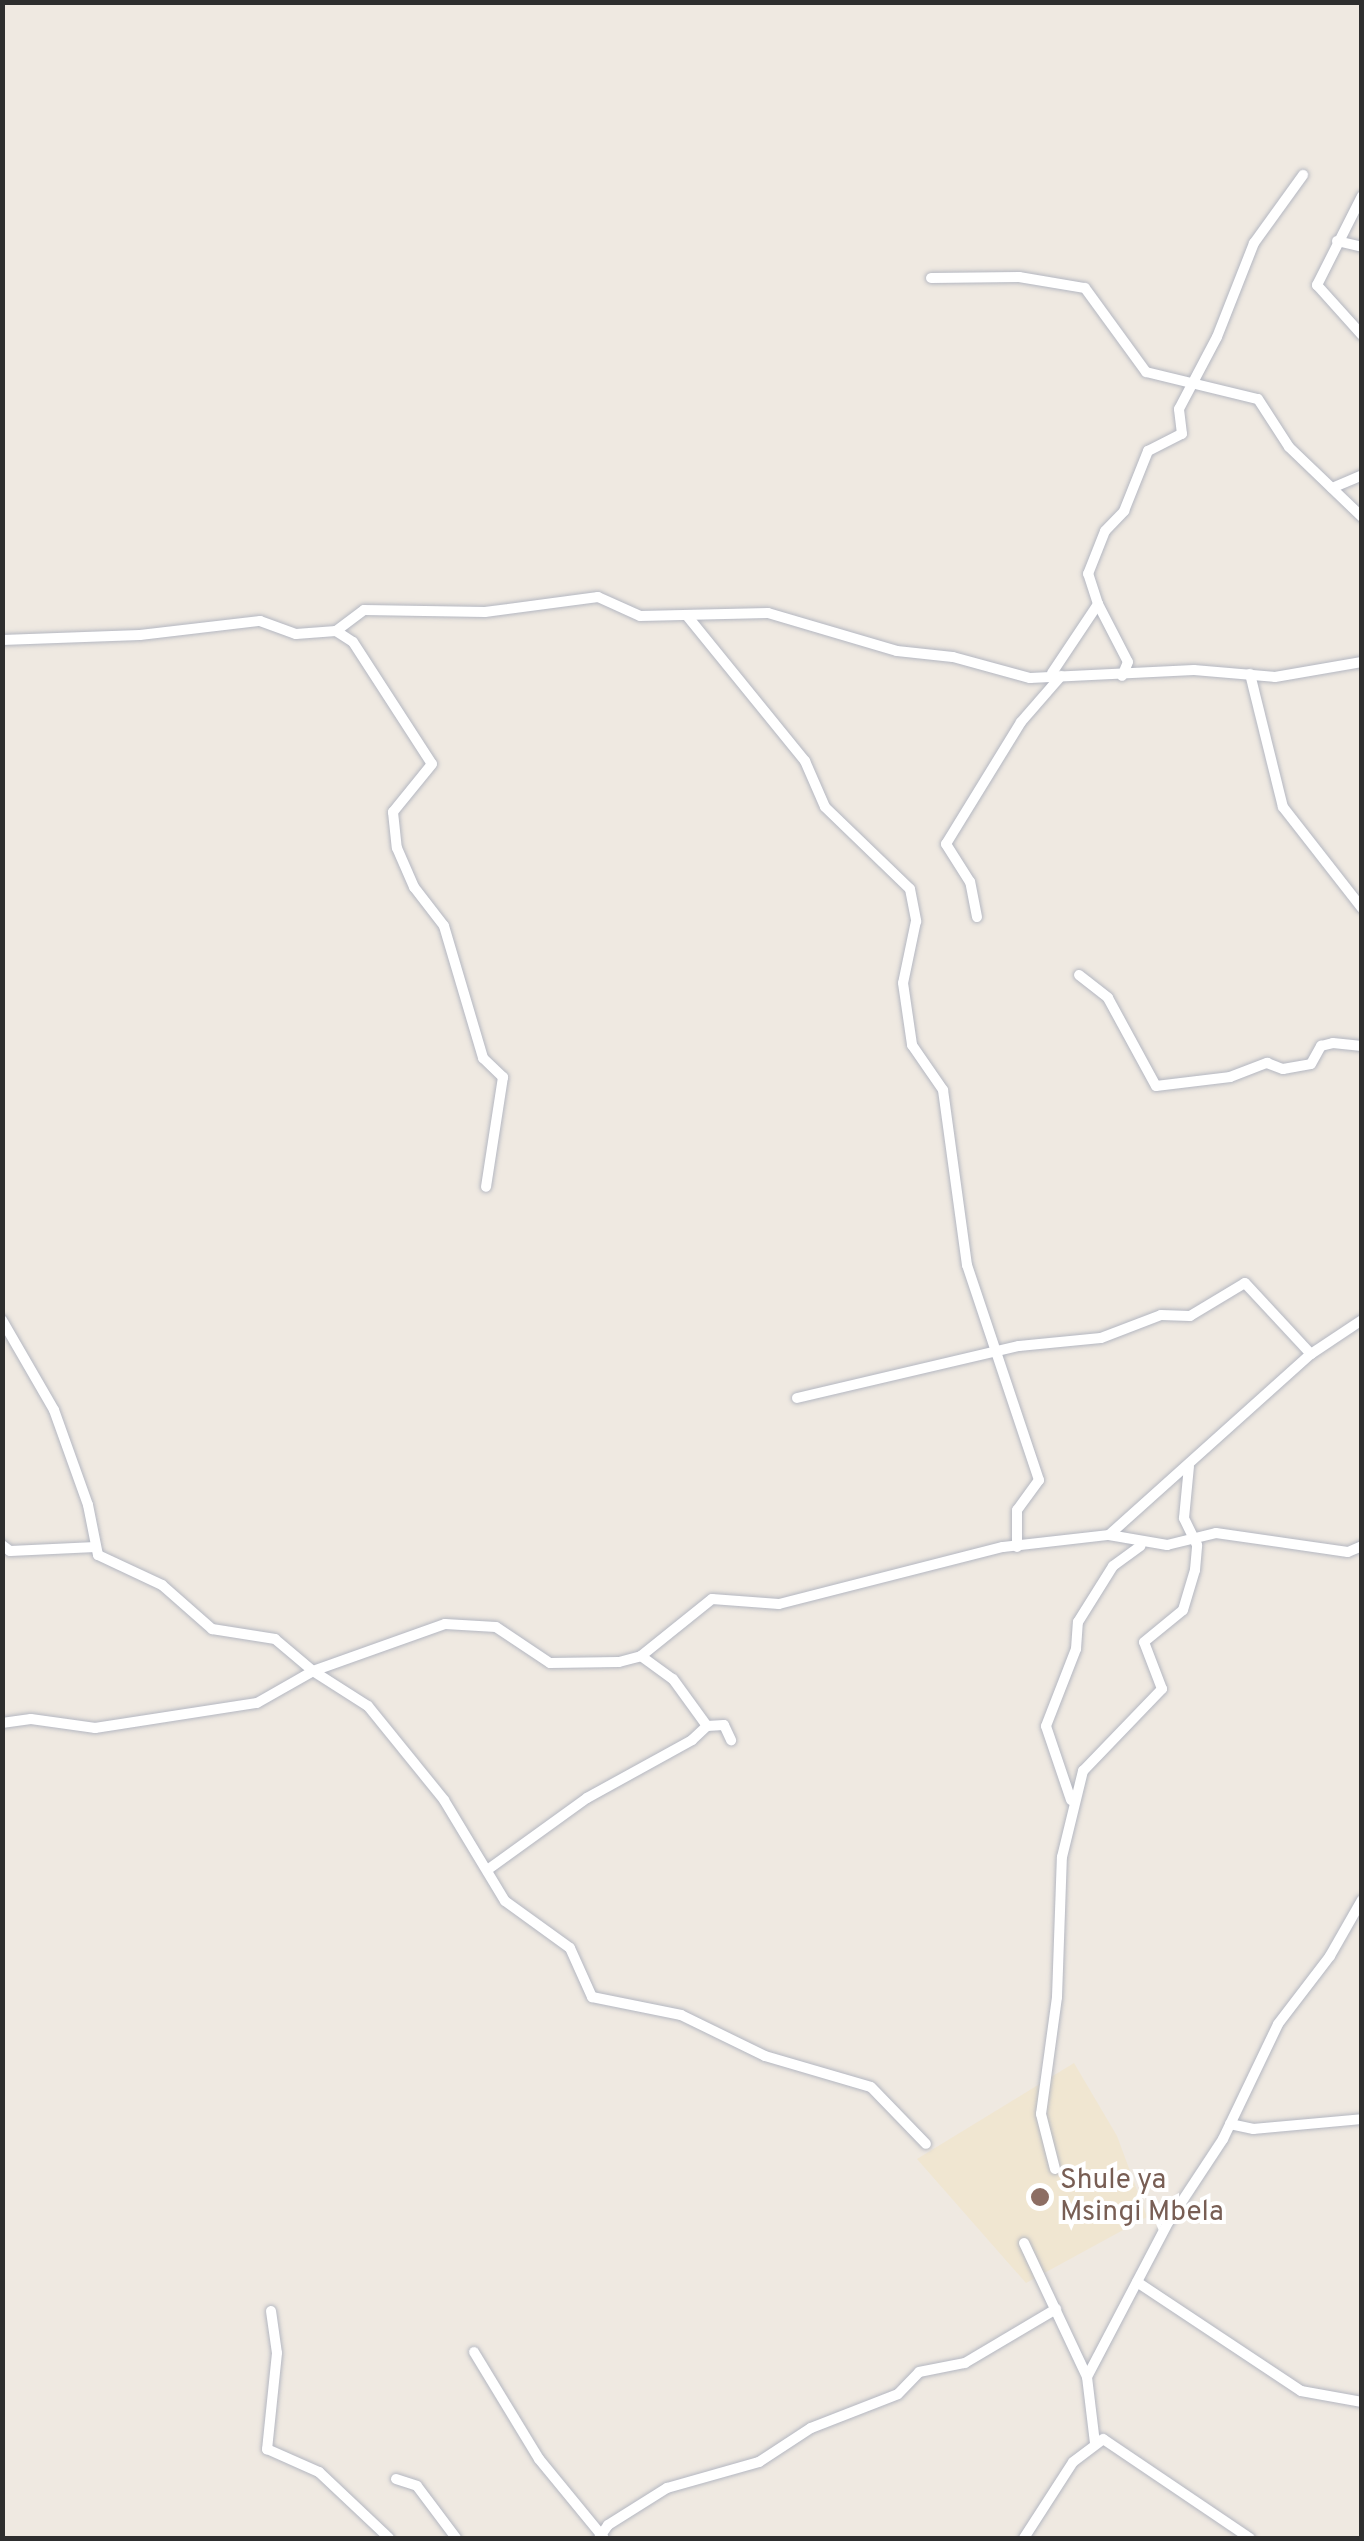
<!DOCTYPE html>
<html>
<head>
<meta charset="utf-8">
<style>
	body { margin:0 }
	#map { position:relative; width:1364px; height:2541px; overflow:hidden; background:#efe9e1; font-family:Overpass,sans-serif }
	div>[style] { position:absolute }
	.education>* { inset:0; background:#f0e6d1 }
	.roads { filter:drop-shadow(0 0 2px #b4b7c1) drop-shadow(0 0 2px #b4b7c1) }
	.minor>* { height:10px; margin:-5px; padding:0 5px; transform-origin:5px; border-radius:5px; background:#fff }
	.dots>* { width:28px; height:28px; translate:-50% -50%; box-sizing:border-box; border:5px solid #fff; border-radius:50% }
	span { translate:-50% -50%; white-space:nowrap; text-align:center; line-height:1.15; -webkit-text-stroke:8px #fff; paint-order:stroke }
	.education-label { font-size:28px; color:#785e54 }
	.left { translate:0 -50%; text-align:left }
	.frame { position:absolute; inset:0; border:5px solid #2e2e2e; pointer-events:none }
</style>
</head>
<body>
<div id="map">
	<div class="education">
		<i style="clip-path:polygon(1074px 2063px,1117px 2136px,1147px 2217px,1026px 2283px,917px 2159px)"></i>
	</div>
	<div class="roads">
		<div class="minor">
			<i style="left:1362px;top:196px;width:100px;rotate:116.8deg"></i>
			<i style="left:1317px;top:285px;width:67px;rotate:48deg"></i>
			<i style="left:1337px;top:241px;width:26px;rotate:13deg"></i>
			<i style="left:931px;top:278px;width:88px;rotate:-0.7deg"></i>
			<i style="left:1019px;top:277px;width:67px;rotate:9.5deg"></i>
			<i style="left:1085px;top:288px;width:104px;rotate:54deg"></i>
			<i style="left:1146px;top:372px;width:115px;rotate:13.6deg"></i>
			<i style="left:1258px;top:399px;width:57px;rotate:57.1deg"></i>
			<i style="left:1289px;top:447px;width:101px;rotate:43.8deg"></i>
			<i style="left:1332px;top:488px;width:33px;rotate:-23deg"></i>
			<i style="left:1098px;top:604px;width:65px;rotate:62.7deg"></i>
			<i style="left:1128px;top:662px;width:15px;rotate:113deg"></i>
			<i style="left:688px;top:617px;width:186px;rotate:50.9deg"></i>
			<i style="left:805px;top:761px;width:50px;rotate:66.5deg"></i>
			<i style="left:825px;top:807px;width:118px;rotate:44deg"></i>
			<i style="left:910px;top:889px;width:33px;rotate:79deg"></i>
			<i style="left:916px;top:921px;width:63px;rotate:101.8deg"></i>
			<i style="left:903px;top:983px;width:63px;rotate:81.7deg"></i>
			<i style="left:912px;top:1045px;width:55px;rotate:55.4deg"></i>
			<i style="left:943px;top:1090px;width:177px;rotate:82.2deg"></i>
			<i style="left:967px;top:1265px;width:227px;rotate:71.5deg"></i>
			<i style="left:1039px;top:1480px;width:37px;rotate:126deg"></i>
			<i style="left:1017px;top:1510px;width:37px;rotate:90deg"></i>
			<i style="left:336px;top:631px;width:20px;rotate:33deg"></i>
			<i style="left:353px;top:642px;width:145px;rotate:57.1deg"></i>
			<i style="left:432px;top:764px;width:62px;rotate:129.1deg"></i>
			<i style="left:393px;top:812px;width:36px;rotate:84deg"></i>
			<i style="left:397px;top:848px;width:43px;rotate:66.4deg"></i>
			<i style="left:414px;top:887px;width:49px;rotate:52.4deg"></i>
			<i style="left:444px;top:926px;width:138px;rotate:73.5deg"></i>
			<i style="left:483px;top:1058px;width:28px;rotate:44deg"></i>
			<i style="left:503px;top:1077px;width:111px;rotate:98.8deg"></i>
			<i style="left:2px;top:640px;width:138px;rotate:-2.1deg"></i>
			<i style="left:140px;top:635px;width:121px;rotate:-6.7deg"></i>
			<i style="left:260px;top:621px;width:38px;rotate:20deg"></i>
			<i style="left:296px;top:634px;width:40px;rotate:-4.3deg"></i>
			<i style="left:336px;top:631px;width:35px;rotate:-37deg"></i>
			<i style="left:364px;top:610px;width:121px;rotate:0.9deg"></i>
			<i style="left:485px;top:612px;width:114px;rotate:-7.6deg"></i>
			<i style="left:598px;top:597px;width:46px;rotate:24.3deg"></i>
			<i style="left:640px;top:616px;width:128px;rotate:-1.3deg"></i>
			<i style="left:768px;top:613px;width:134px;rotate:16.4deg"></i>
			<i style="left:897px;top:651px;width:56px;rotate:6.1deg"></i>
			<i style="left:953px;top:657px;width:80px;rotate:15.3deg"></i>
			<i style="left:1030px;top:678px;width:164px;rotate:-2.8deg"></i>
			<i style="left:1194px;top:670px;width:81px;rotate:4.9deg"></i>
			<i style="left:1275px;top:677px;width:88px;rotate:-9.8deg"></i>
			<i style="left:1052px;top:673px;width:83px;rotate:-56.3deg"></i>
			<i style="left:1098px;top:604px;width:32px;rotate:-108deg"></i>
			<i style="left:1088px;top:574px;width:46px;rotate:-68.4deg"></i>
			<i style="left:1105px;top:531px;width:28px;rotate:-46deg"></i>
			<i style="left:1124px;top:511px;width:65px;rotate:-68.2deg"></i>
			<i style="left:1148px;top:451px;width:38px;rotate:-27deg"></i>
			<i style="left:1182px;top:434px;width:25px;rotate:-97deg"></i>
			<i style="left:1179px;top:409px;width:81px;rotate:-62.2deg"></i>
			<i style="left:1217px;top:337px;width:101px;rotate:-68.5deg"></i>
			<i style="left:1254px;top:243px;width:84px;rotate:-54.2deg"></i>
			<i style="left:1250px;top:674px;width:137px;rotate:76.1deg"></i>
			<i style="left:1283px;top:807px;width:128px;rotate:52deg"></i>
			<i style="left:977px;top:917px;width:36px;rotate:-101deg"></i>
			<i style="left:970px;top:882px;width:45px;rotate:-122.3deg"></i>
			<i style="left:946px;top:844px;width:143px;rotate:-58.4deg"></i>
			<i style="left:1021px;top:722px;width:61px;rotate:-49deg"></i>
			<i style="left:1079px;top:975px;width:37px;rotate:38deg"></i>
			<i style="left:1108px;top:998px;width:100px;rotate:61.4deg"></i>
			<i style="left:1156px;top:1086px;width:75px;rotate:-6.9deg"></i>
			<i style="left:1230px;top:1077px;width:40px;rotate:-21deg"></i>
			<i style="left:1267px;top:1063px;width:17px;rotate:21deg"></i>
			<i style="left:1283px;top:1069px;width:28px;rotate:-10deg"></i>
			<i style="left:1311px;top:1064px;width:21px;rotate:-61deg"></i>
			<i style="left:1321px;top:1046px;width:12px;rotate:-14deg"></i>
			<i style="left:1333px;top:1043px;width:29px;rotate:6deg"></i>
			<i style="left:2px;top:1320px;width:104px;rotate:60deg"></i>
			<i style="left:54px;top:1410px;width:101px;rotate:70.3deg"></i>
			<i style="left:88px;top:1505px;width:51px;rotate:78.7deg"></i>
			<i style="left:98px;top:1555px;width:71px;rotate:25.1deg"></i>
			<i style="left:162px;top:1585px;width:67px;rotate:41.3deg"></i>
			<i style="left:212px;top:1629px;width:64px;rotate:9deg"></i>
			<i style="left:275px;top:1639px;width:50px;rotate:40.1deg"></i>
			<i style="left:313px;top:1671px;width:140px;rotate:-19.6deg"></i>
			<i style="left:445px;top:1624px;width:51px;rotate:3.4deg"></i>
			<i style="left:496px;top:1627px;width:65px;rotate:33.7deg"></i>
			<i style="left:550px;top:1663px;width:69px;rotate:-0.8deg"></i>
			<i style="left:619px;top:1662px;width:23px;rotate:-15deg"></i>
			<i style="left:641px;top:1656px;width:91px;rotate:-38.8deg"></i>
			<i style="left:712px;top:1599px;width:67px;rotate:4.3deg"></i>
			<i style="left:779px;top:1604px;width:231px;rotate:-14.3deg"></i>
			<i style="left:1003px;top:1547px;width:107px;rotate:-6.5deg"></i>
			<i style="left:1109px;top:1535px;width:59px;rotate:9.8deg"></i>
			<i style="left:1167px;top:1545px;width:50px;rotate:-13.8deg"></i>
			<i style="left:1216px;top:1533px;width:133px;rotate:8.2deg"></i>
			<i style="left:1348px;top:1552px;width:15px;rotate:-23deg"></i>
			<i style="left:797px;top:1398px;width:228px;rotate:-13.2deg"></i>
			<i style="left:1019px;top:1346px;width:82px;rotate:-5.6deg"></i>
			<i style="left:1101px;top:1338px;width:64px;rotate:-21deg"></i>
			<i style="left:1161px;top:1315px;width:29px;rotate:2deg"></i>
			<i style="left:1190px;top:1316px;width:64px;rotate:-31deg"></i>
			<i style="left:1245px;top:1283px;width:97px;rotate:47.1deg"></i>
			<i style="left:1109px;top:1535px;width:271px;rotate:-41.9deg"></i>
			<i style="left:1311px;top:1354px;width:61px;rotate:-33.7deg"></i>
			<i style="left:2px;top:1545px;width:10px;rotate:37deg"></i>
			<i style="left:10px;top:1551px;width:86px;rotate:-2.7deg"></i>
			<i style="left:641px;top:1656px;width:39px;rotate:36deg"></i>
			<i style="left:673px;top:1679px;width:58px;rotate:54.1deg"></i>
			<i style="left:2px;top:1723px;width:29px;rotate:-8deg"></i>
			<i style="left:31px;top:1719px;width:65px;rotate:8deg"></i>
			<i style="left:95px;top:1728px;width:164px;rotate:-8.8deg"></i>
			<i style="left:257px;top:1703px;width:64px;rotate:-29.7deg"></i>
			<i style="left:313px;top:1671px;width:65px;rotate:32.5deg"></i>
			<i style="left:368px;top:1706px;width:121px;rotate:51deg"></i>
			<i style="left:444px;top:1800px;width:118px;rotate:58.9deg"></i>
			<i style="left:505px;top:1901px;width:80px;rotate:35.9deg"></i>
			<i style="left:570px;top:1948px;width:54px;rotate:65.8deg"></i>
			<i style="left:592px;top:1997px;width:91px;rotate:11.4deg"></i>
			<i style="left:681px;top:2015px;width:93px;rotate:26deg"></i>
			<i style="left:765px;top:2056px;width:110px;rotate:16.3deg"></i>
			<i style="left:871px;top:2087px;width:79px;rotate:46deg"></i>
			<i style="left:1071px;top:1800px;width:78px;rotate:-108.7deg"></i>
			<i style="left:1046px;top:1726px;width:83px;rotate:-68.7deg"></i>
			<i style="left:1076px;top:1649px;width:27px;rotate:-86deg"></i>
			<i style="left:1078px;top:1622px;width:66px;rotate:-58deg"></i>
			<i style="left:1113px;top:1566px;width:34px;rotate:-36deg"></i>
			<i style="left:490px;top:1868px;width:120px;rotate:-35.8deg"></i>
			<i style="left:587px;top:1798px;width:120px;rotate:-28.9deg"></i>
			<i style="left:692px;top:1740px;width:21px;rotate:-43deg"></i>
			<i style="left:707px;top:1726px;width:17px;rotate:-3deg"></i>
			<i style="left:724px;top:1725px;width:17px;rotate:65deg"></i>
			<i style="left:1230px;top:2124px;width:24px;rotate:12deg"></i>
			<i style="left:1253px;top:2129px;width:109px;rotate:-5.2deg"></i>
			<i style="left:1055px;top:2169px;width:57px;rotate:-104.3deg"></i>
			<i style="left:1041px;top:2114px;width:118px;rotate:-82.2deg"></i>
			<i style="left:1057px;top:1997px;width:140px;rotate:-88deg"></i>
			<i style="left:1062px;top:1857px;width:89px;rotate:-76.3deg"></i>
			<i style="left:1083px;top:1771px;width:114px;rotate:-46.1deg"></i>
			<i style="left:1162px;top:1689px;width:50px;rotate:-111deg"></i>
			<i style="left:1144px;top:1642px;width:50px;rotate:-39.4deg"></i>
			<i style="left:1183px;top:1610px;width:42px;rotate:-73.3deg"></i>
			<i style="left:1195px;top:1570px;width:25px;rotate:-85deg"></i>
			<i style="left:1197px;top:1545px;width:30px;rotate:-116deg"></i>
			<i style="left:1184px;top:1518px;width:52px;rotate:-84.5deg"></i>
			<i style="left:1024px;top:2243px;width:148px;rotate:64.8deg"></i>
			<i style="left:1087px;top:2377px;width:66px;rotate:83.1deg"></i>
			<i style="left:1137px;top:2282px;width:197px;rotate:33.6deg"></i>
			<i style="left:1301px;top:2391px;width:62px;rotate:10.2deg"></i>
			<i style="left:271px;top:2311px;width:42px;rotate:81.9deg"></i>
			<i style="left:277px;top:2353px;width:97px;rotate:95.9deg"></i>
			<i style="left:267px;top:2449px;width:57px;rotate:23.9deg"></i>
			<i style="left:319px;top:2472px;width:96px;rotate:43.3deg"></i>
			<i style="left:474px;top:2352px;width:125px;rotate:58.7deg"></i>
			<i style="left:539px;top:2459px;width:102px;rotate:50.6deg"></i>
			<i style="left:1087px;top:2377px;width:176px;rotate:-62.3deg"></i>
			<i style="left:1169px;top:2221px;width:98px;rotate:-56.6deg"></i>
			<i style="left:1223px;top:2139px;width:127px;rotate:-64.4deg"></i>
			<i style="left:1278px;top:2024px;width:86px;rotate:-52.6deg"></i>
			<i style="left:1330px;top:1956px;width:64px;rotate:-60.3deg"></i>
			<i style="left:396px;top:2479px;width:22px;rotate:18deg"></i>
			<i style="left:417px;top:2486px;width:65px;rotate:53.1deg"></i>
			<i style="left:599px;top:2538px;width:16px;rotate:-55deg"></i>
			<i style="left:608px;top:2525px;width:70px;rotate:-32.1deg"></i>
			<i style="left:667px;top:2488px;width:96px;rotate:-15.8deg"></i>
			<i style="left:759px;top:2462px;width:62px;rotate:-33.2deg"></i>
			<i style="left:811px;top:2428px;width:93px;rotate:-21.3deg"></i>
			<i style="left:898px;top:2394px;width:30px;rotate:-46deg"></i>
			<i style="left:919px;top:2372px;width:47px;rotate:-11.1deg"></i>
			<i style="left:965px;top:2363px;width:106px;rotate:-30.7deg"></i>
			<i style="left:1024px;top:2538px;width:90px;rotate:-57.2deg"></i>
			<i style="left:1073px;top:2462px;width:38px;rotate:-37deg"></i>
			<i style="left:1103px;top:2439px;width:177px;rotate:34deg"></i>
		</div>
	</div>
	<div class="dots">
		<i style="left:1040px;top:2197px;background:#8d6e63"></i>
	</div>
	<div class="education-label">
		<span class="left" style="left:1060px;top:2197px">Shule ya<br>Msingi Mbela</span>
	</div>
	<div class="frame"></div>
</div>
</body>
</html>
